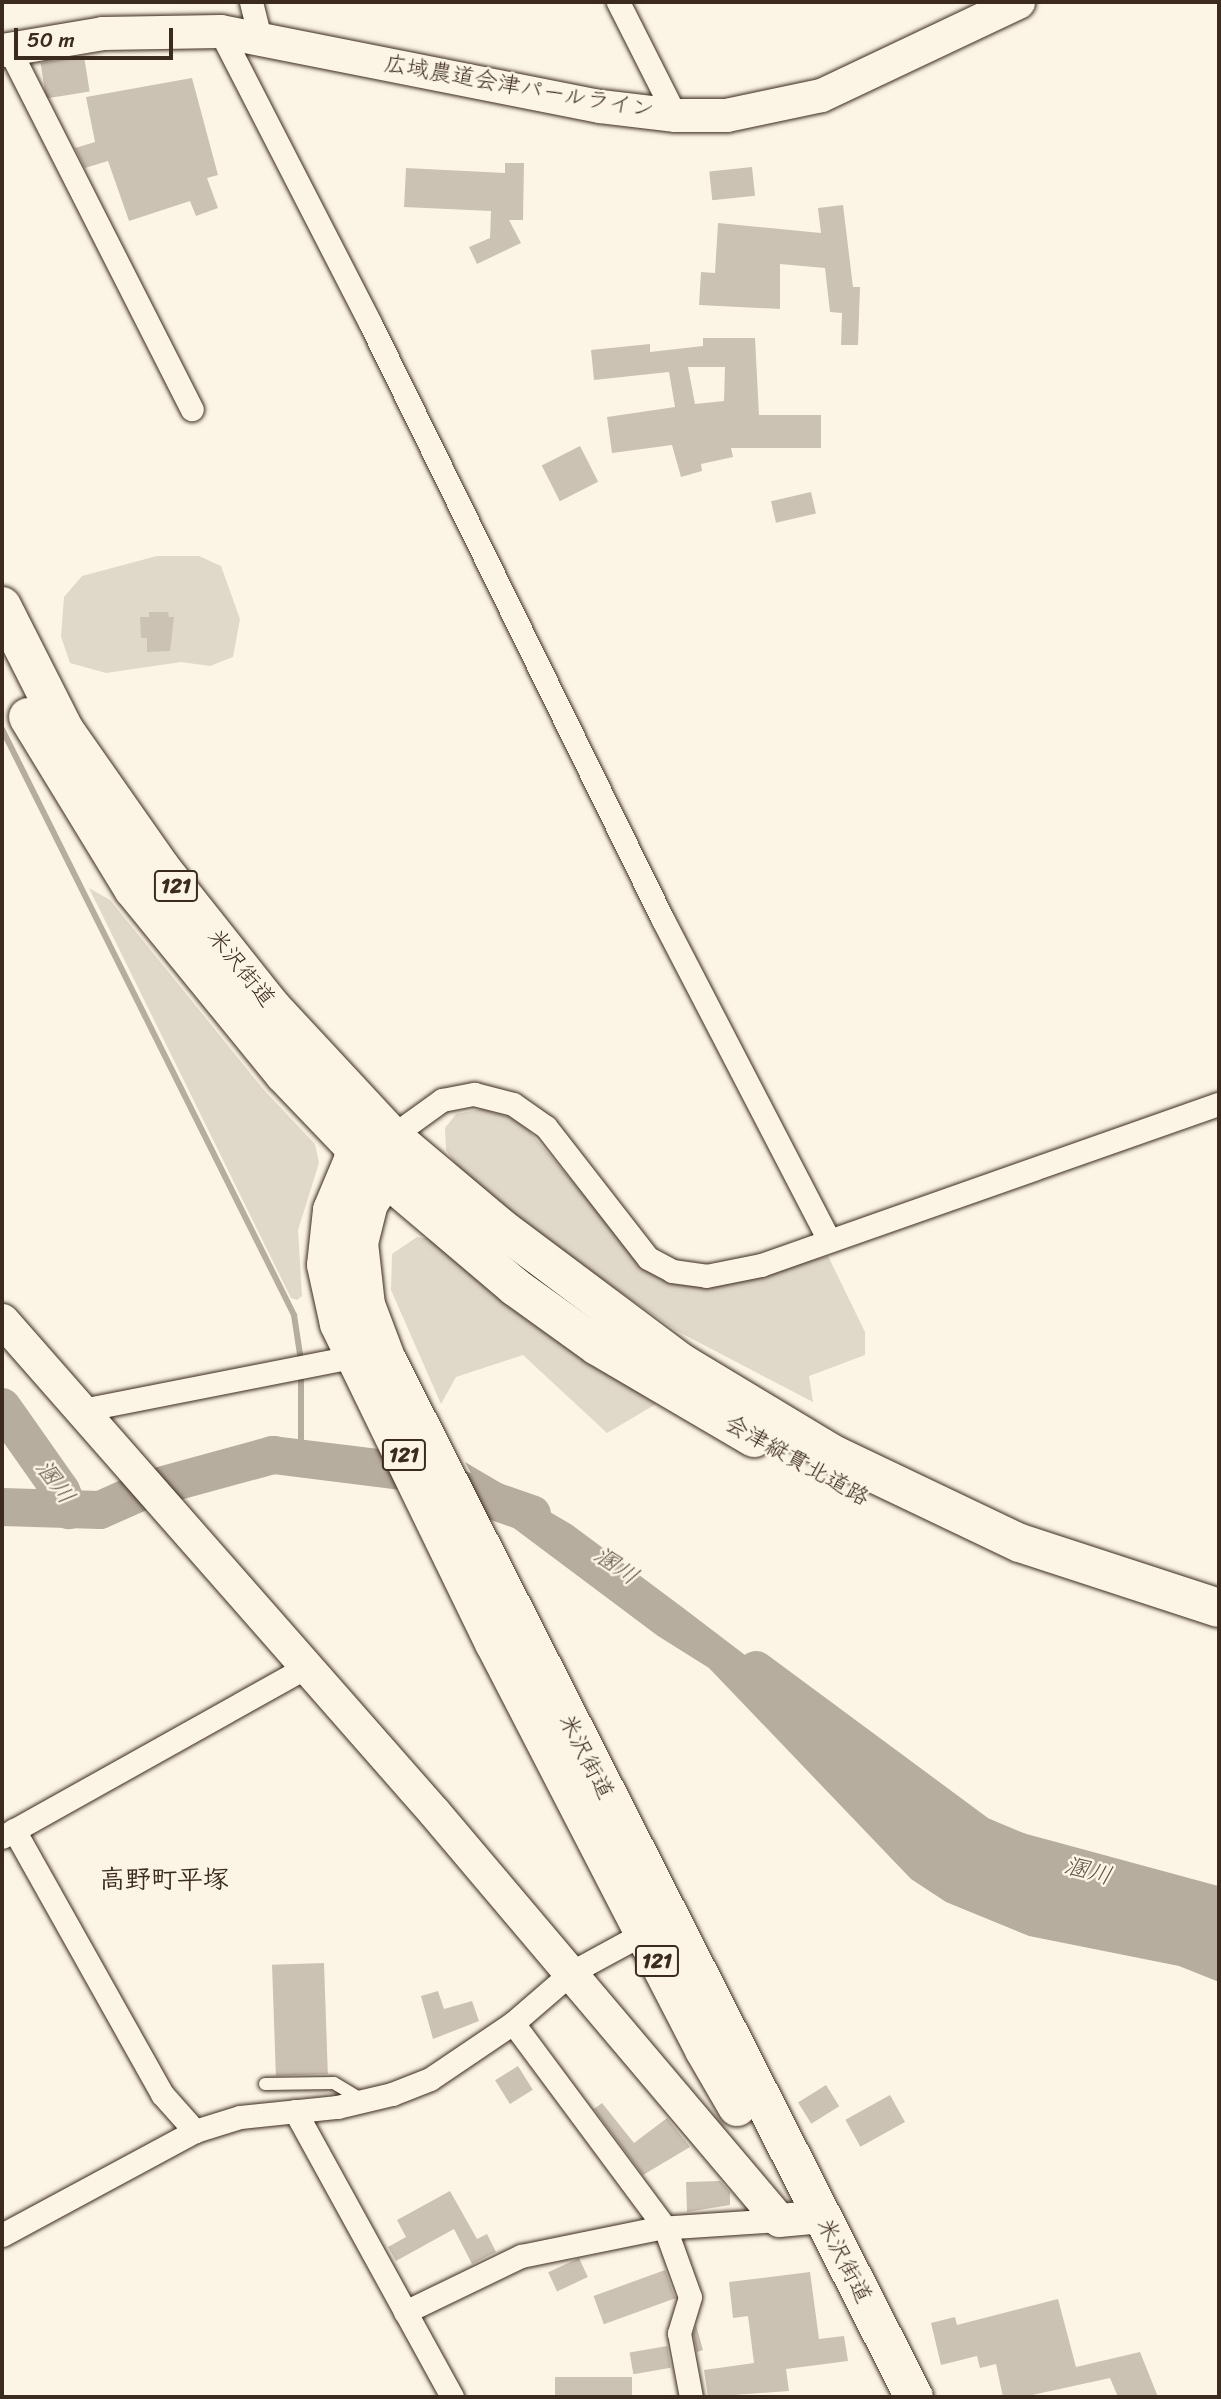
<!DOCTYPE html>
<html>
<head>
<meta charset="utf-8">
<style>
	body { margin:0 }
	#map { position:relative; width:1221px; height:2399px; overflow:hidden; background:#fcf5e5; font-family:Sriracha,"Klee One",sans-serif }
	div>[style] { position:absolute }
	.green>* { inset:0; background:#e0d8c8 }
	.water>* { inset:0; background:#b7ad9e }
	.stream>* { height:6px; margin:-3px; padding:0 3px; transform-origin:3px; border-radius:3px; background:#b7ad9e }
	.river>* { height:38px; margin:-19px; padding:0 19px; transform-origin:19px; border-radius:19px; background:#b7ad9e }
	.building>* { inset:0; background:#ccc2b3; transform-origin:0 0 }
	.roads { filter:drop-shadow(0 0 2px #3b2a1e) drop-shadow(0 0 2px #3b2a1e) }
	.lane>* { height:12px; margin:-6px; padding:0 6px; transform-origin:6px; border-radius:6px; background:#fcf5e5 }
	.street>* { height:23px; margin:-11.5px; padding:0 11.5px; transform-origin:11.5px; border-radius:11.5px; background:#fcf5e5 }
	.secondary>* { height:33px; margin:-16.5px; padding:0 16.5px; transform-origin:16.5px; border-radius:16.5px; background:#fcf5e5 }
	.highway>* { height:38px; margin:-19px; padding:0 19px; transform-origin:19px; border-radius:19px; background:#fcf5e5 }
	span { translate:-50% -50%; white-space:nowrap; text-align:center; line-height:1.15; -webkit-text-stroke:5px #fcf5e5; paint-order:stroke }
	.shield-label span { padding:2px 5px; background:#fcf5e5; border:2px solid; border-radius:5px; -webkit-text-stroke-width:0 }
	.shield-label { font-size:21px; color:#3b2a1e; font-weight:700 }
	.street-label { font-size:23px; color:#3b2a1e }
	.water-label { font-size:24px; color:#605144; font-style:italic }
	.quarter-label { font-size:26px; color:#3b2a1e; font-weight:700 }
	.frame { position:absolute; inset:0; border:4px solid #3b2a1e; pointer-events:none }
	.scale { position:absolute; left:14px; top:28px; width:159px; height:32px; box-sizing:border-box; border:4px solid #3b2a1e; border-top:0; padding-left:9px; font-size:21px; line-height:24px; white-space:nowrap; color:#3b2a1e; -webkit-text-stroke:5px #fcf5e5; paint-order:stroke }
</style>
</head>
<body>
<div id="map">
	<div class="green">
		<i style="clip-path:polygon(157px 556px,199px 556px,221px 566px,240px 619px,233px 657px,210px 666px,181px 662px,106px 673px,70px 663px,61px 637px,64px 597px,82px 576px)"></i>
		<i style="clip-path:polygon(89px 888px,110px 900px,264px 1090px,315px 1144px,319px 1163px,298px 1230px,302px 1296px,297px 1300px,291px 1298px)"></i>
		<i style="clip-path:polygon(482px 1109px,510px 1117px,528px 1130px,645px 1266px,765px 1273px,828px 1256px,865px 1332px,865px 1355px,809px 1376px,813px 1402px,677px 1331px,556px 1248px,457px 1166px,446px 1150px,445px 1128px,456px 1114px)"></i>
		<i style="clip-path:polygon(417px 1237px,438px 1240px,522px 1313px,656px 1404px,607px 1433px,523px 1355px,456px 1377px,441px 1404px,391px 1290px,392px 1254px)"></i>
	</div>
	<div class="water">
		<i style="clip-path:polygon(465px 1462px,572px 1525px,682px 1607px,779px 1681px,848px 1753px,965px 1841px,1013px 1868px,1219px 1924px,1219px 1982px,1179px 1966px,1029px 1936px,946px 1902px,911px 1879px,709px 1668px,658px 1636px,491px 1511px)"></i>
	</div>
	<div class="stream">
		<i style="left:2px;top:729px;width:655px;rotate:63.51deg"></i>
		<i style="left:294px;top:1315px;width:47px;rotate:81.3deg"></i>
		<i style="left:301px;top:1372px;width:86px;rotate:90deg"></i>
	</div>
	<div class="river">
		<i style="left:2px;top:1407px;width:103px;rotate:54.9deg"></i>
		<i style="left:61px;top:1491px;width:21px;rotate:67deg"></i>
		<i style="left:2px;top:1507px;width:98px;rotate:1.8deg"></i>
		<i style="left:100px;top:1510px;width:49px;rotate:-24deg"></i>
		<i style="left:145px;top:1490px;width:133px;rotate:-15.3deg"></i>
		<i style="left:273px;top:1455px;width:137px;rotate:7.1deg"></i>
		<i style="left:409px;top:1472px;width:130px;rotate:18.9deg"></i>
		<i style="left:756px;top:1670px;width:277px;rotate:36.5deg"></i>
		<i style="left:979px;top:1835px;width:41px;rotate:22.8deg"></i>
		<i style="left:1017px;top:1851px;width:209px;rotate:15.2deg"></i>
	</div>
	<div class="building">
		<i style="left:84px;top:56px;width:36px;height:44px;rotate:81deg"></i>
		<i style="clip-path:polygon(192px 78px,218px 175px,207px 178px,218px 208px,196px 216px,190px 201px,129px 221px,108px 161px,85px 168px,75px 148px,95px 142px,86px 97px)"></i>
		<i style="clip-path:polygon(505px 163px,524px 163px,523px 220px,509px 220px,521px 243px,477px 264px,469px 247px,490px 238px,491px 211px,404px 207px,406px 168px,505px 173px)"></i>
		<i style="left:752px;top:167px;width:29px;height:43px;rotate:84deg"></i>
		<i style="clip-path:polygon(843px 205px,853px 287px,860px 287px,858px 345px,841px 345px,842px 313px,830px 312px,825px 268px,780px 264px,780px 309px,699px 305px,701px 272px,715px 273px,718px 223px,821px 233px,818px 208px)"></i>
		<i style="clip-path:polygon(evenodd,703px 338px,755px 338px,759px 415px,821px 415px,821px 448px,731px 448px,733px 457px,701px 464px,702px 471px,681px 477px,672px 445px,612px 453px,607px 417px,675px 407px,669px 372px,594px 380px,591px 350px,650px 344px,650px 352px,703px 346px,703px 338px,688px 367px,725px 367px,724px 401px,695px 404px,688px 367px)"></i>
		<i style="left:580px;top:446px;width:40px;height:43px;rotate:63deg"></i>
		<i style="left:811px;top:492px;width:22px;height:41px;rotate:77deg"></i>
		<i style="clip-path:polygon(149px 612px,168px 612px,169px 617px,174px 617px,170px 651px,147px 652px,147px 638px,141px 638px,140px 617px,149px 617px)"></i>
		<i style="left:324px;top:1963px;width:111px;height:52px;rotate:88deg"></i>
		<i style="clip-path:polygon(438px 1991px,444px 2009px,472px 2001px,479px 2021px,433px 2039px,421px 1996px)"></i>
		<i style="left:518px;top:2066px;width:28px;height:27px;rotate:58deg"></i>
		<i style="left:826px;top:2085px;width:25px;height:33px;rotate:58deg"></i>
		<i style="left:890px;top:2095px;width:31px;height:51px;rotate:61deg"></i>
		<i style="clip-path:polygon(602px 2103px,634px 2143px,667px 2118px,690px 2147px,643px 2175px,594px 2109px)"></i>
		<i style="clip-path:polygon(720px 2181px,730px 2192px,730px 2205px,687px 2212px,686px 2182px)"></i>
		<i style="clip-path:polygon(450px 2191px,477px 2239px,487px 2234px,496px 2252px,472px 2264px,454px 2229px,396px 2261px,388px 2247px,406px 2237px,397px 2220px)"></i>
		<i style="left:579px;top:2258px;width:21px;height:34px;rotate:65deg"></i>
		<i style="left:665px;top:2270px;width:30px;height:76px;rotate:70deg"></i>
		<i style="clip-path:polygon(810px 2272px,819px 2339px,844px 2336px,848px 2361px,786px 2369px,789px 2391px,708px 2397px,704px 2370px,754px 2363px,748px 2316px,733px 2318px,729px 2282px)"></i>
		<i style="clip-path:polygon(1058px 2299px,1076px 2367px,1140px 2352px,1158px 2397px,1118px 2397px,1110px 2378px,1023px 2397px,1003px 2397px,996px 2364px,980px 2368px,977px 2356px,941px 2365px,931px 2323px,955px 2317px,957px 2325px)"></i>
		<i style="clip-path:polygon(696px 2325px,703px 2350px,697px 2352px,693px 2334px)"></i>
		<i style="left:667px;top:2346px;width:22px;height:38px;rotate:80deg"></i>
		<i style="left:632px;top:2377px;width:20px;height:77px;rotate:90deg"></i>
	</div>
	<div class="roads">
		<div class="lane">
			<i style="left:265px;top:2084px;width:69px;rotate:-0.8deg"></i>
			<i style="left:334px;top:2083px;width:33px;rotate:31deg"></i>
		</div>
		<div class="street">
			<i style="left:251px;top:2px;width:37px;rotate:76deg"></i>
			<i style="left:618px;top:2px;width:127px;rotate:63.2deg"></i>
			<i style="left:220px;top:31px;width:328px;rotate:62.8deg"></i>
			<i style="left:370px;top:323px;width:665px;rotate:63.86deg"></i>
			<i style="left:663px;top:920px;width:360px;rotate:62.6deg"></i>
			<i style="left:9px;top:49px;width:404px;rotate:63.1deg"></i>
			<i style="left:392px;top:1136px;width:62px;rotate:-35.8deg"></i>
			<i style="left:442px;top:1100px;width:33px;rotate:-11deg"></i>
			<i style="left:474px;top:1094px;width:40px;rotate:14.4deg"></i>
			<i style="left:513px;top:1104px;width:40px;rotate:34.9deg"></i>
			<i style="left:546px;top:1127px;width:166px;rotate:52.1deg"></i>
			<i style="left:648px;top:1258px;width:27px;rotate:28deg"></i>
			<i style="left:672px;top:1271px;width:34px;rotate:8deg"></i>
			<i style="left:706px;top:1276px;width:56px;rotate:-11.3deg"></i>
			<i style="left:761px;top:1265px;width:485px;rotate:-19.4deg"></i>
			<i style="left:82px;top:1410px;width:279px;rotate:-11.1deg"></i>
			<i style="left:14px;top:1830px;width:303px;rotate:60.7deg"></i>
			<i style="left:162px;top:2094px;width:50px;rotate:48.3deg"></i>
			<i style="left:2px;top:1837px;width:348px;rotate:-29.2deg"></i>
			<i style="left:513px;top:2023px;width:255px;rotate:53.4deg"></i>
			<i style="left:665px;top:2228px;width:73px;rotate:70.1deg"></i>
			<i style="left:690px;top:2297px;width:38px;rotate:107deg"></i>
			<i style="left:679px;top:2333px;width:65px;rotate:79.4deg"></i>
			<i style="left:295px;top:2111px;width:326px;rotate:61.2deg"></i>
			<i style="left:2px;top:2235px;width:219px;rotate:-28.3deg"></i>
			<i style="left:195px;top:2131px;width:47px;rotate:-17.3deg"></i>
			<i style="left:240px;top:2117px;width:98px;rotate:-5.9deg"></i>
			<i style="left:337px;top:2107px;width:57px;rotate:-13.3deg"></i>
			<i style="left:392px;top:2094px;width:41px;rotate:-21.5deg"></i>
			<i style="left:430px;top:2079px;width:100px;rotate:-34deg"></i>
			<i style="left:513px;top:2023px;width:78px;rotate:-40.8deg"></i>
			<i style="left:572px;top:1972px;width:92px;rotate:-28.5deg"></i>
			<i style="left:405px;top:2312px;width:129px;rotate:-25.8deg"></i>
			<i style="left:521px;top:2256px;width:141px;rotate:-11.5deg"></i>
			<i style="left:659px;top:2228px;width:120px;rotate:-3.8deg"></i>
		</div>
		<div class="secondary">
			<i style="left:2px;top:50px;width:101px;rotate:-9.6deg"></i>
			<i style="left:102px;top:33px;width:118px;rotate:-1deg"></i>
			<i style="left:220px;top:31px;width:387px;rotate:11.2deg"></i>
			<i style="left:600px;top:106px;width:76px;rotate:6.8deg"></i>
			<i style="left:675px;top:115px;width:51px"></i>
			<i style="left:726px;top:115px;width:97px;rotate:-11.9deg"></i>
			<i style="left:821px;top:95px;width:218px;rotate:-25.3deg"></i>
			<i style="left:2px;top:1320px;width:655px;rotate:48.72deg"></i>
			<i style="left:434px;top:1812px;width:534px;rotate:49.78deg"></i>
			<i style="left:779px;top:2220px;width:42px;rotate:-5.4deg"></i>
		</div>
		<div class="highway">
			<i style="left:2px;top:606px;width:138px;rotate:63.2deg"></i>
			<i style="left:64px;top:729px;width:171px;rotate:55deg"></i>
			<i style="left:162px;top:869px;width:175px;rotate:51.5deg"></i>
			<i style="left:271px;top:1006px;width:178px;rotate:47.1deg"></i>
			<i style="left:392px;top:1136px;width:141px;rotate:40.1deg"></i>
			<i style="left:500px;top:1227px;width:227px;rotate:36.8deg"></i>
			<i style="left:682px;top:1363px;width:176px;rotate:31.1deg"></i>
			<i style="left:833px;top:1454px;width:207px;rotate:25.5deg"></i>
			<i style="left:1020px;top:1543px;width:209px;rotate:18.1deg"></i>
			<i style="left:28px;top:717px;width:202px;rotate:58.6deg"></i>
			<i style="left:133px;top:889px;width:239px;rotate:50.8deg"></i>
			<i style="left:284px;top:1074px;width:123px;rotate:46.3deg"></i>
			<i style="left:369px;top:1163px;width:192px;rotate:40.3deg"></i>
			<i style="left:515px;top:1287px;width:101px;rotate:35.7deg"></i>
			<i style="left:597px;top:1346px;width:182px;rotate:30.4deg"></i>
			<i style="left:382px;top:1141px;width:35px;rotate:147deg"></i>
			<i style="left:353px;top:1160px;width:54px;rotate:112.8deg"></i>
			<i style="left:332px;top:1210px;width:55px;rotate:96.2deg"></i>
			<i style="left:326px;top:1265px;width:60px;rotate:77.6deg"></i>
			<i style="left:339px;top:1324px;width:355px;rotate:64.1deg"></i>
			<i style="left:494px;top:1643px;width:458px;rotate:62.7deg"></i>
			<i style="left:704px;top:2050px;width:66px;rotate:59.9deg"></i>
			<i style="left:390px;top:1152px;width:26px;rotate:99deg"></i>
			<i style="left:386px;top:1178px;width:30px;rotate:124deg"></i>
			<i style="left:369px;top:1203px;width:41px;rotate:104deg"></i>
			<i style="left:359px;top:1243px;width:62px;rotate:83.6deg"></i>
			<i style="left:366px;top:1305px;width:57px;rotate:69.3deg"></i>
			<i style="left:386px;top:1358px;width:1165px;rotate:63.06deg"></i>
		</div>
	</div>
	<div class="shield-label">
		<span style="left:176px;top:886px">121</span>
		<span style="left:404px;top:1455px">121</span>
		<span style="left:657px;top:1961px">121</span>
	</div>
	<div class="street-label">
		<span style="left:519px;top:87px;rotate:10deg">広域農道会津パールライン</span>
		<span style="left:241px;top:968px;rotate:51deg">米沢街道</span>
		<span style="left:797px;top:1461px;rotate:29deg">会津縦貫北道路</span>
		<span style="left:586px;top:1757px;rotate:63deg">米沢街道</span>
		<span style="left:844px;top:2261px;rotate:63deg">米沢街道</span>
	</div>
	<div class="water-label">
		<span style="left:55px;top:1482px;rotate:54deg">溷川</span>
		<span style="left:616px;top:1566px;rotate:35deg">溷川</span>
		<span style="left:1088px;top:1871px;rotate:15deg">溷川</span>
	</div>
	<div class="quarter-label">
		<span style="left:164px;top:1880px">高野町平塚</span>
	</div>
	<div class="frame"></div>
	<div class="scale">50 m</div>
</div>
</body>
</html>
